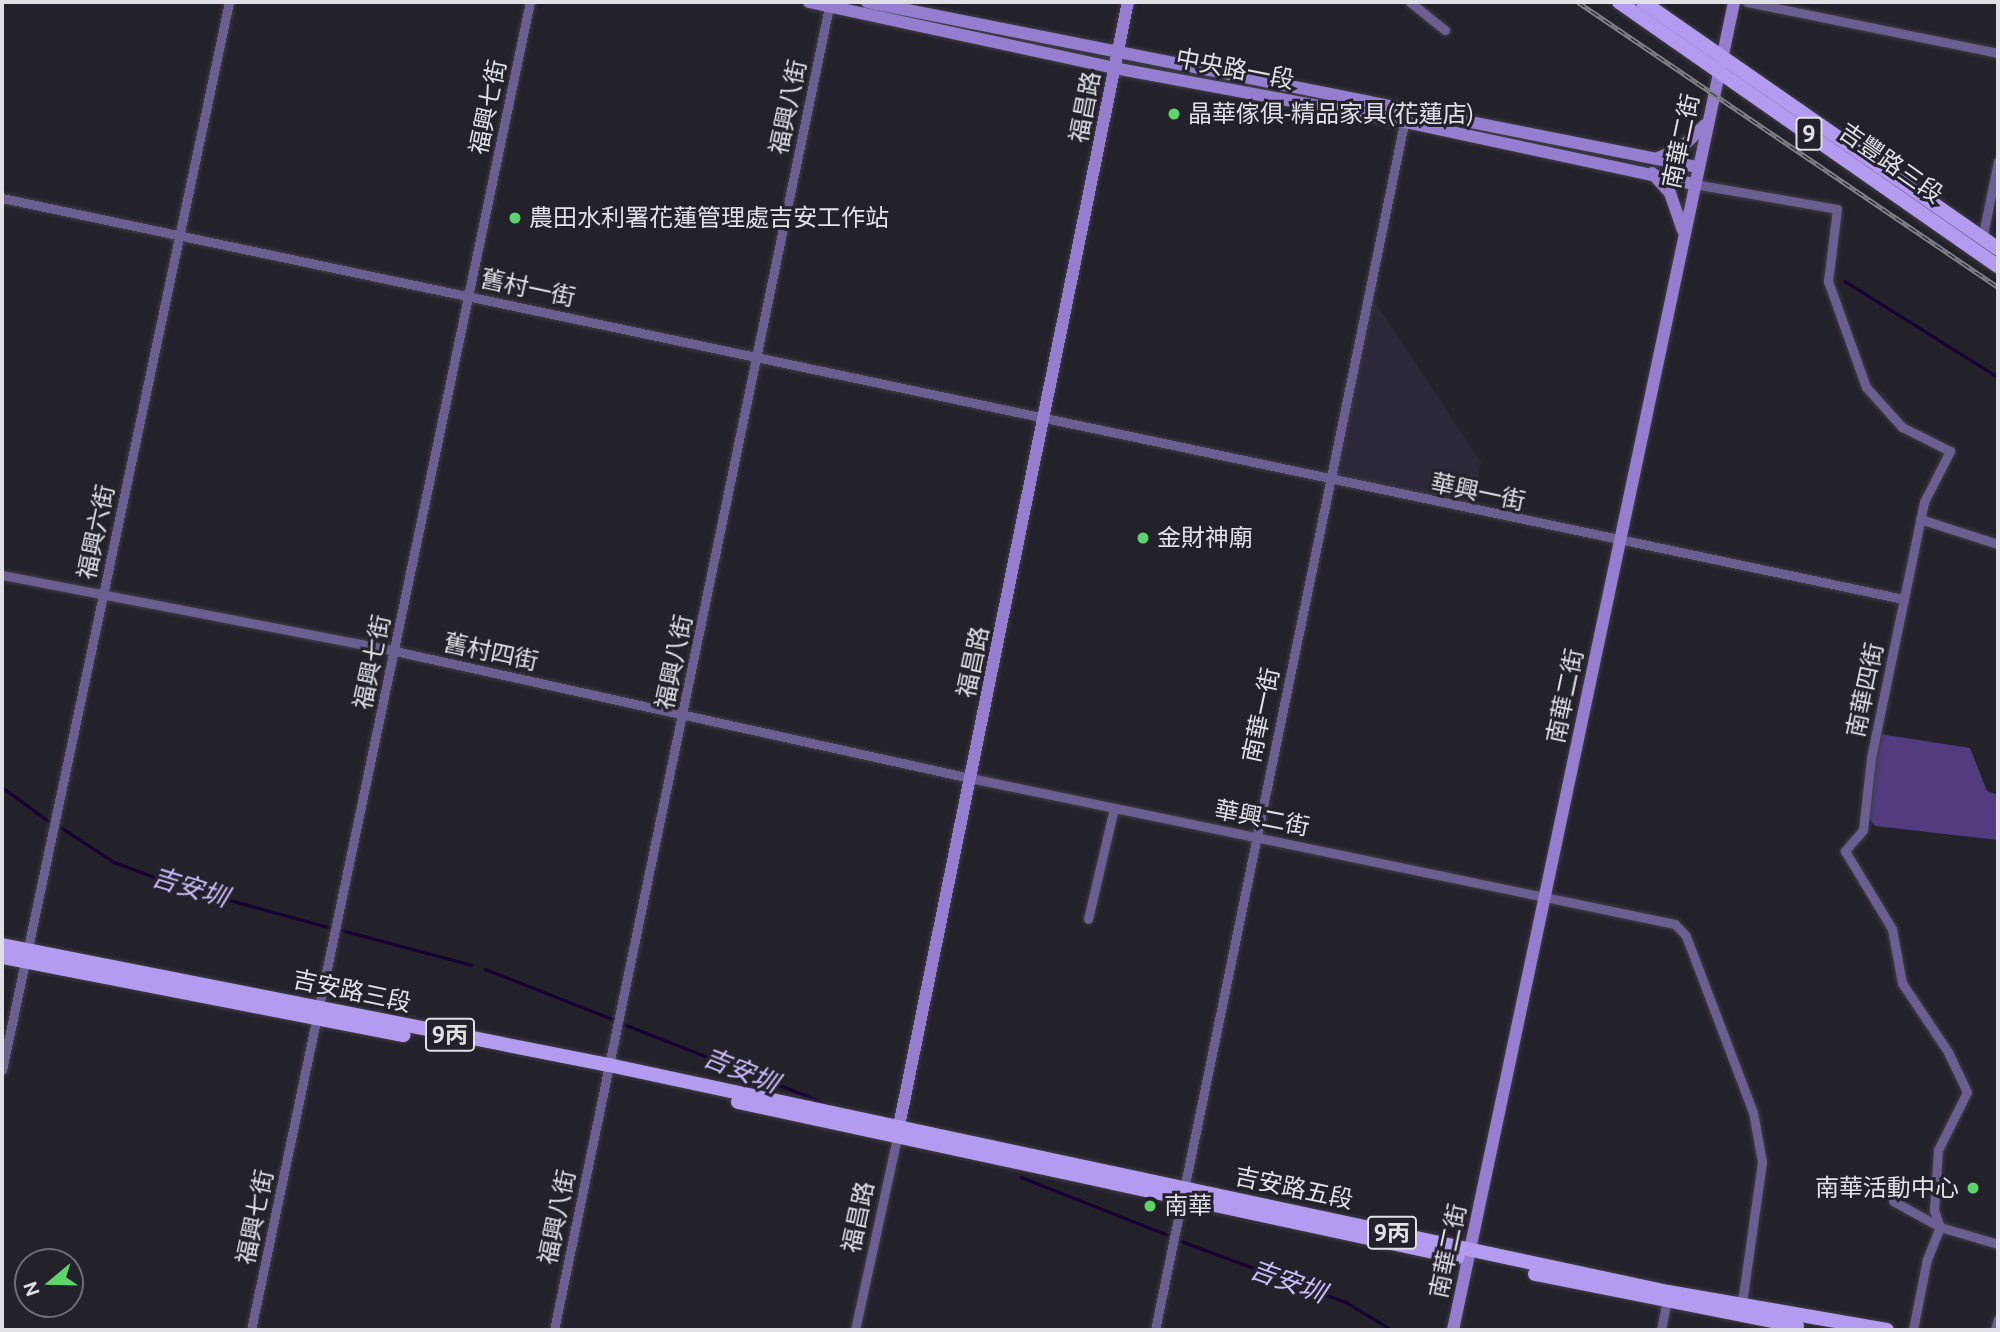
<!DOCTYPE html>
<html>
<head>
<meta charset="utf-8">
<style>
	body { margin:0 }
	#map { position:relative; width:2000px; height:1332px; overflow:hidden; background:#23212a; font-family:Ubuntu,"Noto Sans TC",sans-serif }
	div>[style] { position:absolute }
	.built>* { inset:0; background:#2c2837 }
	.green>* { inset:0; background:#523c7f }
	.stream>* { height:2.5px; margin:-1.25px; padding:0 1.25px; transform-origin:1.25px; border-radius:1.25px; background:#170134 }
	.roads { filter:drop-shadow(0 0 2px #3e3c44) drop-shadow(0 0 2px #3e3c44) }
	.street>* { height:9px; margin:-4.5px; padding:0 4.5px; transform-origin:4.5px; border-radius:4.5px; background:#6b5e90 }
	.secondary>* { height:12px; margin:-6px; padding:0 6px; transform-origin:6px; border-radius:6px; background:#957ecf }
	.primary>* { height:14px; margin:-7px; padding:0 7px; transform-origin:7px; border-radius:7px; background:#b39cf0 }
	.rail>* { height:5px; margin-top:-2.5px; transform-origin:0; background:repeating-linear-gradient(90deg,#23212a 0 8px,#818087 0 16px); box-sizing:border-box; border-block:2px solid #818087 }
	.dots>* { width:19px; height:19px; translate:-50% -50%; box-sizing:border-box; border:4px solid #23212a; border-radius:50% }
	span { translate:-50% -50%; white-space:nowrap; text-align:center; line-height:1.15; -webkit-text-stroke:6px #23212a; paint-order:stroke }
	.shield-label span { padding:2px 5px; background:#23212a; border:2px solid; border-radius:5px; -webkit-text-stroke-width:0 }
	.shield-label { font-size:23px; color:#e1e0e6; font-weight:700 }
	.street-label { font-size:24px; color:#e1e0e6 }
	.poi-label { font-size:24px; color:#e1e0e6 }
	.left { translate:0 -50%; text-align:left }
	.right { translate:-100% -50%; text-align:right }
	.water-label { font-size:26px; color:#ccbcfb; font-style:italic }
	.frame { position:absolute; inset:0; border:4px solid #e1e0e6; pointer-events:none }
	.north { position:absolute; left:14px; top:1248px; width:70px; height:70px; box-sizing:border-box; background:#23212a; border:2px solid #6f6d75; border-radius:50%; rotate:251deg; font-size:19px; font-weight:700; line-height:28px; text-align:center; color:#e1e0e6 }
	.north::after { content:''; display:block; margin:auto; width:24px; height:32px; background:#5dd56d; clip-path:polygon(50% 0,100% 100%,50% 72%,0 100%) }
</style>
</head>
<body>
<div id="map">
	<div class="built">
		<i style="clip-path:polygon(1371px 296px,1481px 462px,1474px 505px,1333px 476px)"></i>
	</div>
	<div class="green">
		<i style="clip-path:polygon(1880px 734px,1970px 748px,1987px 791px,1998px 795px,1998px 840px,1875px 826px,1868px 817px)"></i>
	</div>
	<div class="stream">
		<i style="left:1845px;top:281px;width:181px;rotate:32.1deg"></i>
		<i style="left:2px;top:787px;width:59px;rotate:36.1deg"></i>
		<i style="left:59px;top:826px;width:66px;rotate:33.2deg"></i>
		<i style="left:114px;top:862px;width:69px;rotate:20.3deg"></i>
		<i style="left:179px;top:886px;width:155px;rotate:15.4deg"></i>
		<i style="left:338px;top:929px;width:138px;rotate:15.1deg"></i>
		<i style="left:485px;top:969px;width:140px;rotate:21.4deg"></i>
		<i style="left:621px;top:1023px;width:225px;rotate:21.4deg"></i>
		<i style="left:1021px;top:1177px;width:158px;rotate:21.5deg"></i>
		<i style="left:1181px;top:1241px;width:176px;rotate:20.3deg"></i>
		<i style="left:1346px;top:1302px;width:54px;rotate:31.3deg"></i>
	</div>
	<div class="roads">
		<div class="street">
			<i style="left:1410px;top:2px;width:45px;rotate:38.7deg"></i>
			<i style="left:1747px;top:2px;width:256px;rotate:11.5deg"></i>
			<i style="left:1694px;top:184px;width:145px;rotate:9.9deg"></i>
			<i style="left:1837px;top:209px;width:73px;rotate:97.1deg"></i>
			<i style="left:1828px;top:281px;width:113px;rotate:70.3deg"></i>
			<i style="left:1866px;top:387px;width:54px;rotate:48deg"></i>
			<i style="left:1902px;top:427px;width:54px;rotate:26.6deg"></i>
			<i style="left:1950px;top:451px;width:57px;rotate:117deg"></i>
			<i style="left:1924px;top:502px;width:261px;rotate:101.7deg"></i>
			<i style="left:1871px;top:758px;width:72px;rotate:96.3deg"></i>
			<i style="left:1863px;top:830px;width:28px;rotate:131deg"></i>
			<i style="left:1845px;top:851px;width:91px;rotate:58.9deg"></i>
			<i style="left:1892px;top:929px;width:55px;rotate:79.5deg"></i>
			<i style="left:1902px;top:983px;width:83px;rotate:56.3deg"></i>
			<i style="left:1948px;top:1052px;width:44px;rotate:64.6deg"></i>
			<i style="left:1967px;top:1092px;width:65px;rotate:116.6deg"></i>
			<i style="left:1938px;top:1150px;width:60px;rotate:93.8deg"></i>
			<i style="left:1934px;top:1210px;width:18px;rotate:71deg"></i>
			<i style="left:1940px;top:1227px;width:35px;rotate:112deg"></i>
			<i style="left:1927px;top:1259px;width:72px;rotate:101.2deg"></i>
			<i style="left:2px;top:198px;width:1944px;rotate:11.91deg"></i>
			<i style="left:1982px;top:239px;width:79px;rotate:-78.3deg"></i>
			<i style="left:1920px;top:519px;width:82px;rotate:17.8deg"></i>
			<i style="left:2px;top:575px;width:400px;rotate:10.9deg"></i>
			<i style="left:395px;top:651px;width:589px;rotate:12.45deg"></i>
			<i style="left:970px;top:778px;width:720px;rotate:11.7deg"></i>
			<i style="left:1675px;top:924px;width:16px;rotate:47deg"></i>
			<i style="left:1686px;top:936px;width:188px;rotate:69.2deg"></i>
			<i style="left:1753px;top:1112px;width:51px;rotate:79.8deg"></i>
			<i style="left:1762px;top:1162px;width:149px;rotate:98.1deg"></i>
			<i style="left:1088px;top:919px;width:114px;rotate:-76.8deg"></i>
			<i style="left:2px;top:1070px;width:1092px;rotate:-78deg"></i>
			<i style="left:1893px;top:1201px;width:54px;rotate:29deg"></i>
			<i style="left:1940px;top:1227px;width:60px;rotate:16.3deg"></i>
			<i style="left:251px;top:1330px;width:1357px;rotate:-78.14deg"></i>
			<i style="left:554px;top:1330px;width:1356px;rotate:-78.26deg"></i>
			<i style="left:855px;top:1330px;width:197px;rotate:-77.7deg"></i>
			<i style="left:1155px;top:1330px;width:1237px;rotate:-78.34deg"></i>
			<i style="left:1661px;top:1330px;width:33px;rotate:-79deg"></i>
			<i style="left:1995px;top:1330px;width:11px;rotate:-75deg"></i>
		</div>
		<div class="secondary">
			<i style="left:809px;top:2px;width:312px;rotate:12.2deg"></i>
			<i style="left:1114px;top:68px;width:296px;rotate:10.5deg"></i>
			<i style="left:1405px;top:122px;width:296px;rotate:12.1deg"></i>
			<i style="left:867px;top:2px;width:846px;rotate:11.24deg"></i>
			<i style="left:1658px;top:158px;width:25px;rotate:-23deg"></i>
			<i style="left:1681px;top:148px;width:33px;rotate:-44deg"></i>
			<i style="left:1652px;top:173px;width:27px;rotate:48deg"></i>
			<i style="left:1670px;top:193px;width:39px;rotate:71deg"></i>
			<i style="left:897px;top:1136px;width:1157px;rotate:-78.49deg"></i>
			<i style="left:1453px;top:1330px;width:1357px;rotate:-78.05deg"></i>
		</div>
		<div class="primary">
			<i style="left:1619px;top:2px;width:462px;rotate:34.9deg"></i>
			<i style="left:1643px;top:2px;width:432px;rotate:34.8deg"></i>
			<i style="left:2px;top:945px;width:619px;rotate:11.18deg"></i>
			<i style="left:609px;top:1065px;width:1083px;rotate:12.1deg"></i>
			<i style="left:1668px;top:1292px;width:222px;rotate:9.8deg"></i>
			<i style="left:2px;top:957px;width:409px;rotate:11deg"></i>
			<i style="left:738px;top:1102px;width:736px;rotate:12.17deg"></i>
			<i style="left:1535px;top:1274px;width:267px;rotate:11.2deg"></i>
		</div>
	</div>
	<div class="rail">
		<i style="left:1578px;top:2px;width:508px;rotate:34.16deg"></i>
	</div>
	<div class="dots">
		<i style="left:1174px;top:114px;background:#5dd56d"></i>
		<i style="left:515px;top:218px;background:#5dd56d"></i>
		<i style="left:1143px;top:538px;background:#5dd56d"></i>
		<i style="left:1973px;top:1188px;background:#5dd56d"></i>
		<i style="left:1150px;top:1206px;background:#5dd56d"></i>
	</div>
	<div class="shield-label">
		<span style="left:1809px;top:134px">9</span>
		<span style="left:450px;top:1035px">9丙</span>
		<span style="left:1392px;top:1233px">9丙</span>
	</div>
	<div class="street-label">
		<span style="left:1235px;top:69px;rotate:11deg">中央路一段</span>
		<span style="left:488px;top:107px;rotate:-78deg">福興七街</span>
		<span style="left:788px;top:107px;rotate:-78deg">福興八街</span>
		<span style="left:1085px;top:107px;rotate:-79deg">福昌路</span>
		<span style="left:1681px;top:141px;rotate:-78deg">南華二街</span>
		<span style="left:1891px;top:163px;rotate:35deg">吉豐路三段</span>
		<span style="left:528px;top:288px;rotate:12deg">舊村一街</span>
		<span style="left:1478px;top:492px;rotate:12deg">華興一街</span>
		<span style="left:96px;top:532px;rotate:-78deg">福興六街</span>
		<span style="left:491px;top:652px;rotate:12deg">舊村四街</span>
		<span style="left:372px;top:662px;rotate:-78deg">福興七街</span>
		<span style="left:674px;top:662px;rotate:-78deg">福興八街</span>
		<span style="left:973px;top:662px;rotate:-78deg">福昌路</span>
		<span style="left:1865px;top:690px;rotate:-78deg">南華四街</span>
		<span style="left:1565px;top:696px;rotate:-78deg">南華二街</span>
		<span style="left:1261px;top:715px;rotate:-78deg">南華一街</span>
		<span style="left:1262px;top:818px;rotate:11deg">華興二街</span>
		<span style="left:352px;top:991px;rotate:12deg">吉安路三段</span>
		<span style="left:1294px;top:1188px;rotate:12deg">吉安路五段</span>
		<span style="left:255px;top:1217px;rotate:-78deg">福興七街</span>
		<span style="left:557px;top:1217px;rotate:-78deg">福興八街</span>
		<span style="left:858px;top:1217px;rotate:-78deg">福昌路</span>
		<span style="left:1448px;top:1251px;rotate:-78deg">南華二街</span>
	</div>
	<div class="poi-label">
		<span class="left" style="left:1188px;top:114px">晶華傢俱-精品家具(花蓮店)</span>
		<span class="left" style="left:529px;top:218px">農田水利署花蓮管理處吉安工作站</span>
		<span class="left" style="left:1157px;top:538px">金財神廟</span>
		<span class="right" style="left:1959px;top:1188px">南華活動中心</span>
		<span class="left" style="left:1164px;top:1206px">南華</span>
	</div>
	<div class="water-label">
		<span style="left:190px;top:887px;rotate:17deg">吉安圳</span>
		<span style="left:741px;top:1070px;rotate:22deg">吉安圳</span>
		<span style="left:1288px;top:1281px;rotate:20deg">吉安圳</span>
	</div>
	<div class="frame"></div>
	<div class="north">N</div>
</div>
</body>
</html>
